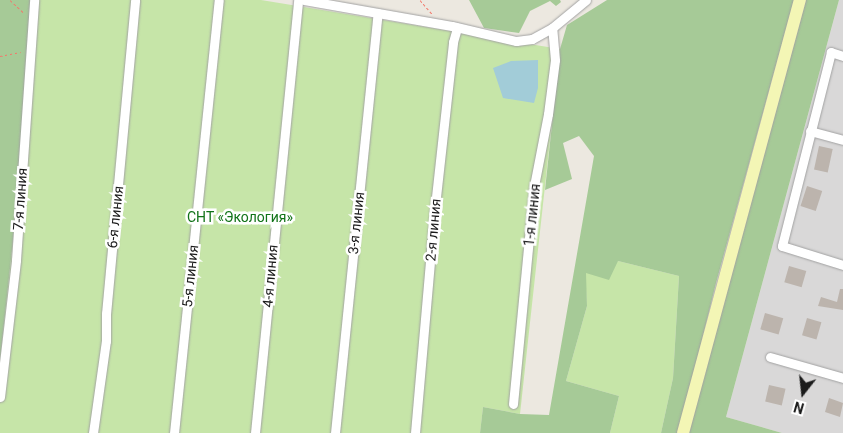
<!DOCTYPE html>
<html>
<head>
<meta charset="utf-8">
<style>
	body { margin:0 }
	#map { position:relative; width:843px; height:433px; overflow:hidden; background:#ece8e0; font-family:Roboto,sans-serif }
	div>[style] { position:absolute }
	.residential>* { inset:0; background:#d9d8d8 }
	.grass>* { inset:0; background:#c6e5a8 }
	.forest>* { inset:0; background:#a6ca97 }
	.water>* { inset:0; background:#a2ccd8 }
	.building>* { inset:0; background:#bcb4ad; transform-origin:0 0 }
	.path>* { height:1px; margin-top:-0.5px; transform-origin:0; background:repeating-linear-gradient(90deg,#f2786b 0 2.5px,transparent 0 5px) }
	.roads { filter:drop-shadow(0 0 1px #a2a2a2) drop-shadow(0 0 1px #a2a2a2) }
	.minor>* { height:9px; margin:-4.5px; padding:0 4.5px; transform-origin:4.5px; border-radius:4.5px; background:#fff }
	.secondary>* { height:12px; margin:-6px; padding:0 6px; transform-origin:6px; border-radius:6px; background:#f3f6b5 }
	span { translate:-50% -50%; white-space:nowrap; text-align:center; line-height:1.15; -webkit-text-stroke:5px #fff; paint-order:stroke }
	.street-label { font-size:14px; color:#1b1b1b }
	.park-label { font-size:14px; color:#107217 }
	.north { position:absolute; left:778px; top:368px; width:50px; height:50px; -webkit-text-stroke:4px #fff; paint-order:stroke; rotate:196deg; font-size:14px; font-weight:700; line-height:20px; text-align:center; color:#1b1b1b }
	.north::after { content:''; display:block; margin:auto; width:18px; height:22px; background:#1b1b1b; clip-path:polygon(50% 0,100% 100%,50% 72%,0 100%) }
</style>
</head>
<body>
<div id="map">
	<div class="residential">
		<i style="clip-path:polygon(839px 0,843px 0,843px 433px,782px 433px,726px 417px)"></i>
	</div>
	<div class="grass">
		<i style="clip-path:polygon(39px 0,261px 0,560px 49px,520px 414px,483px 407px,480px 433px,0 433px,0 361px)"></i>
		<i style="clip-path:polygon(618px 261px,679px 276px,673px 378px,661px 433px,610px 433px,619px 396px,566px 381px,587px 306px,585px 273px)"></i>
	</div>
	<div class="forest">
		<i style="clip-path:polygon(0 0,39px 0,0 361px)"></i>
		<i style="clip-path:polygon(469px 0,560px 0,561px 2px,556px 6px,550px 1px,530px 11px,519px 33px,484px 28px)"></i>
		<i style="clip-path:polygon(607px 0,794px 0,716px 283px,679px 433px,661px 433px,673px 378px,679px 276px,618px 261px,609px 280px,586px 273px,587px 306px,566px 381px,619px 396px,610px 433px,480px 433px,483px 407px,520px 414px,549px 415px,594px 156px,579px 136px,563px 143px,572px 179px,545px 190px,560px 49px,567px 25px)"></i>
		<i style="clip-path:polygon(806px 0,839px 0,726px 417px,782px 433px,688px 433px)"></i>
	</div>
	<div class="water">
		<i style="clip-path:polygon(538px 60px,538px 88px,534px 103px,503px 98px,493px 68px,511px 61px)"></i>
	</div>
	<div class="building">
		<i style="left:819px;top:146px;width:14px;height:24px;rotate:12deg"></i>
		<i style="left:807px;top:186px;width:16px;height:21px;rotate:18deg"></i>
		<i style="left:789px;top:266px;width:18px;height:17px;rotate:16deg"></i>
		<i style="clip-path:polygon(840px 289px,843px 289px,843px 310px,818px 306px,821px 297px,837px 302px)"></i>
		<i style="left:765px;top:313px;width:19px;height:17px;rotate:16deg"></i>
		<i style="left:807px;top:318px;width:15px;height:18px;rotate:16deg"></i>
		<i style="left:769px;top:385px;width:17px;height:17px;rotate:13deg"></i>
		<i style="clip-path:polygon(829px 398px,843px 403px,840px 417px,825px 412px)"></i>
	</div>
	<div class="path">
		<i style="left:10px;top:0;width:19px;rotate:43deg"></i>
		<i style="left:420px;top:0;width:18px;rotate:49deg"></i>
		<i style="left:0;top:56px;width:21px;rotate:-11deg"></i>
	</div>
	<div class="roads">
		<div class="minor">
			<i style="left:304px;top:0;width:150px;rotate:10deg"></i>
			<i style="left:452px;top:26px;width:66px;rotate:13.2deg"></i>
			<i style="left:516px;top:41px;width:16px;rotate:-7deg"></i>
			<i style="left:532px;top:39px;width:23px;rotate:-29deg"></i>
			<i style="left:552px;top:28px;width:44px;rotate:-39.5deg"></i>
			<i style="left:843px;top:56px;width:13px;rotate:-162deg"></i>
			<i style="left:831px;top:52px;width:200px;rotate:104.2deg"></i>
			<i style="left:782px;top:246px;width:64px;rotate:17.3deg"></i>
			<i style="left:810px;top:131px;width:34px;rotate:15deg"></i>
			<i style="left:770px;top:357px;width:76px;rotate:16deg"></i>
			<i style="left:0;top:397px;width:138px;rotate:-83.3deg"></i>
			<i style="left:16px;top:260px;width:261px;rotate:-86deg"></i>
			<i style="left:513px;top:404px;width:219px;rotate:-84.5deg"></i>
			<i style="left:534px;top:186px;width:73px;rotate:-79deg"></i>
			<i style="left:548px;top:114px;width:54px;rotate:-82.6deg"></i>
			<i style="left:555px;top:60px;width:32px;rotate:-95deg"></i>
			<i style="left:93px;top:433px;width:93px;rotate:-82deg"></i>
			<i style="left:106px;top:341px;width:27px;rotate:-90deg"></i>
			<i style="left:106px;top:314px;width:315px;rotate:-84.7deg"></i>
			<i style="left:174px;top:433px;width:435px;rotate:-84.1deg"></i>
			<i style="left:255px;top:433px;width:435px;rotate:-84.3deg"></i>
			<i style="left:335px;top:433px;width:422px;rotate:-84.2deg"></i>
			<i style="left:415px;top:433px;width:228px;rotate:-85deg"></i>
			<i style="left:435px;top:206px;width:165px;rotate:-83.7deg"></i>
			<i style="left:453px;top:42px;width:15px;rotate:-74deg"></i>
		</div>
		<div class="secondary">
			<i style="left:683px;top:433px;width:449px;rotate:-74.9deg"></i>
		</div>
	</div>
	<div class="street-label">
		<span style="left:20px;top:199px;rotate:-86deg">7-я линия</span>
		<span style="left:532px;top:215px;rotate:-84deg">1-я линия</span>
		<span style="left:115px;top:217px;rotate:-84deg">6-я линия</span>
		<span style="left:356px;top:223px;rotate:-84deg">3-я линия</span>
		<span style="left:433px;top:230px;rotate:-85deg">2-я линия</span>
		<span style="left:190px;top:276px;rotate:-84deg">5-я линия</span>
		<span style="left:270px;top:276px;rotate:-85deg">4-я линия</span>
	</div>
	<div class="park-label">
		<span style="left:240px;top:217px">СНТ «Экология»</span>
	</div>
	<div class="north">N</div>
</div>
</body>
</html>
